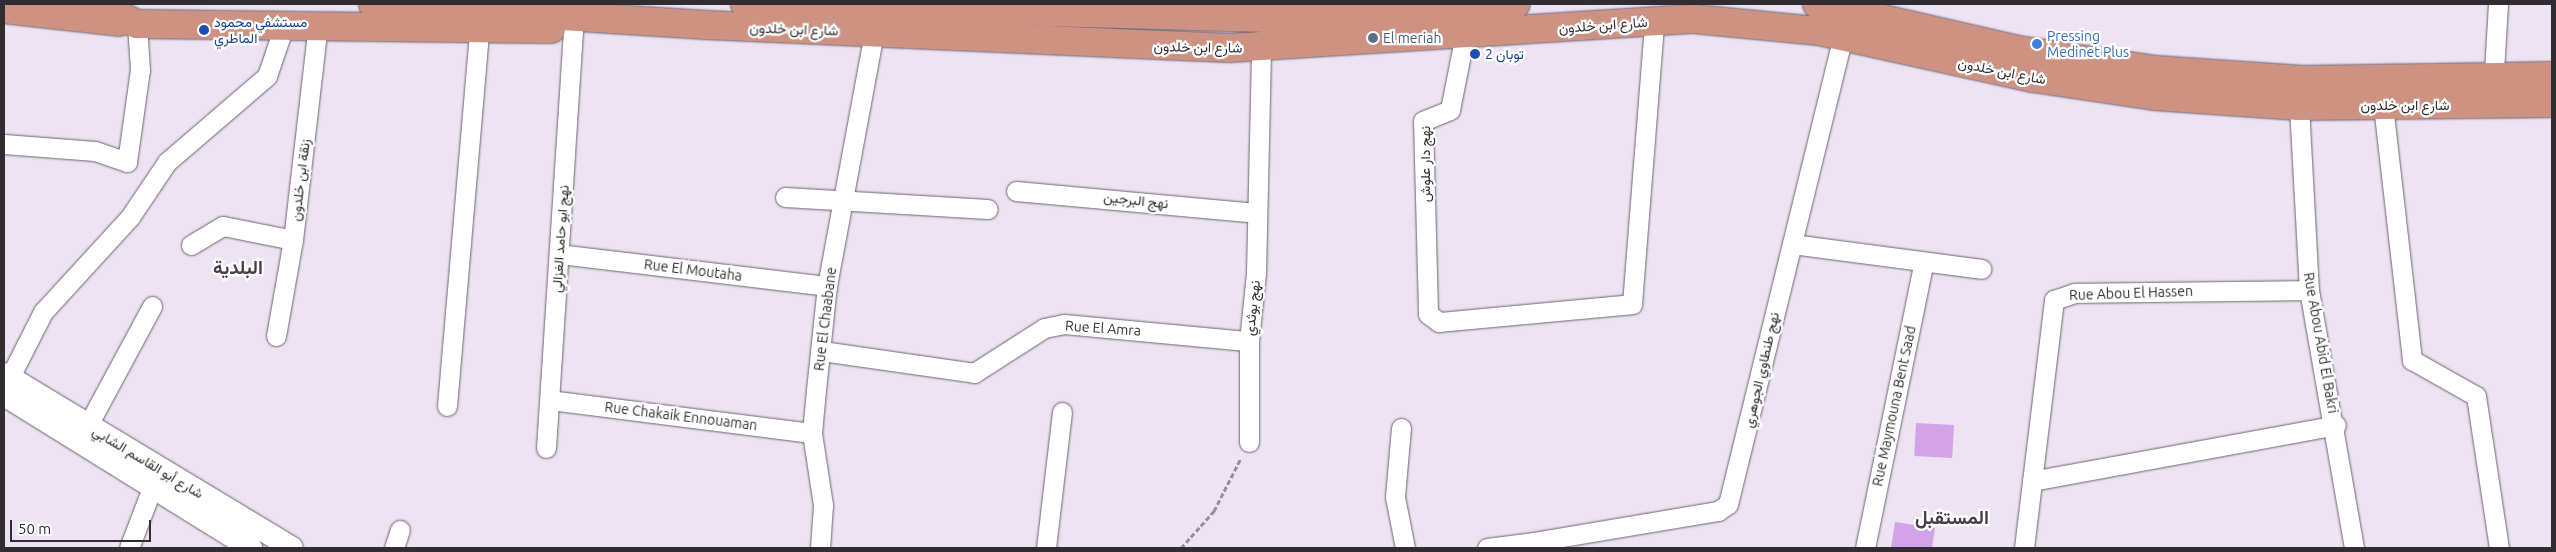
<!DOCTYPE html>
<html>
<head>
<meta charset="utf-8">
<style>
	body { margin:0 }
	#map { position:relative; width:2556px; height:552px; overflow:hidden; background:#ede3f2; font-family:Ubuntu,Vazirmatn,sans-serif }
	div>[style] { position:absolute }
	.building>* { inset:0; background:#d3a3e8; transform-origin:0 0 }
	.path>* { height:3px; margin-top:-1.5px; transform-origin:0; background:repeating-linear-gradient(90deg,#968f9a 0 5px,transparent 0 7.5px) }
	.roads { filter:drop-shadow(0 0 1px #6c6370) drop-shadow(0 0 1px #6c6370) }
	.minor>* { height:19px; margin:-9.5px; padding:0 9.5px; transform-origin:9.5px; border-radius:9.5px; background:#fff }
	.tertiary>* { height:22px; margin:-11px; padding:0 11px; transform-origin:11px; border-radius:11px; background:#fff }
	.trunk>* { height:28px; margin:-14px; padding:0 14px; transform-origin:14px; border-radius:14px; background:#ce9283 }
	.dots>* { width:14px; height:14px; translate:-50% -50%; box-sizing:border-box; border:2px solid #fff; border-radius:50% }
	span { translate:-50% -50%; white-space:nowrap; text-align:center; line-height:1.15; -webkit-text-stroke:4.5px #fff; paint-order:stroke }
	.transit-label { font-size:14px; color:#164399 }
	.left { translate:0 -50%; text-align:left }
	.street-label { font-size:14px; color:#302c31 }
	.shop-label { font-size:14px; color:#366cbe }
	.service-label { font-size:14px; color:#4e5e75 }
	.district-label { font-size:19px; color:#453d48; font-weight:700 }
	.frame { position:absolute; inset:0; border:5px solid #302c31; pointer-events:none }
	.scale { position:absolute; left:10px; top:520px; width:141px; height:22px; box-sizing:border-box; border:2px solid #302c31; border-top:0; padding-left:6px; font-size:15px; line-height:18px; white-space:nowrap; color:#302c31; -webkit-text-stroke:4px #fff; paint-order:stroke }
</style>
</head>
<body>
<div id="map">
	<div class="building">
		<i style="left:1916px;top:423px;width:38px;height:33px;rotate:3deg"></i>
		<i style="clip-path:polygon(1895px 522px,1935px 528px,1932px 548px,1891px 548px)"></i>
	</div>
	<div class="path">
		<i style="left:1181px;top:548px;width:50px;rotate:-48.3deg"></i>
		<i style="left:1214px;top:511px;width:59px;rotate:-63deg"></i>
	</div>
	<div class="roads">
		<div class="minor">
			<i style="left:1465px;top:34px;width:77px;rotate:101.2deg"></i>
			<i style="left:1450px;top:110px;width:29px;rotate:158deg"></i>
			<i style="left:1423px;top:121px;width:193px;rotate:88.5deg"></i>
			<i style="left:1428px;top:314px;width:14px;rotate:36deg"></i>
			<i style="left:1439px;top:322px;width:194px;rotate:-5.3deg"></i>
			<i style="left:1632px;top:304px;width:283px;rotate:-85.5deg"></i>
			<i style="left:2493px;top:88px;width:84px;rotate:-86.6deg"></i>
			<i style="left:2383px;top:105px;width:257px;rotate:83.5deg"></i>
			<i style="left:2412px;top:360px;width:73px;rotate:29.4deg"></i>
			<i style="left:2476px;top:396px;width:154px;rotate:81.4deg"></i>
			<i style="left:2299px;top:106px;width:184px;rotate:86.9deg"></i>
			<i style="left:2309px;top:290px;width:262px;rotate:80.1deg"></i>
			<i style="left:4px;top:144px;width:91px;rotate:4.4deg"></i>
			<i style="left:95px;top:151px;width:34px;rotate:19deg"></i>
			<i style="left:127px;top:162px;width:93px;rotate:-82deg"></i>
			<i style="left:140px;top:70px;width:46px;rotate:-93.7deg"></i>
			<i style="left:1016px;top:191px;width:241px;rotate:5.2deg"></i>
			<i style="left:785px;top:197px;width:203px;rotate:3.4deg"></i>
			<i style="left:1792px;top:244px;width:191px;rotate:7.5deg"></i>
			<i style="left:191px;top:245px;width:37px;rotate:-31deg"></i>
			<i style="left:223px;top:226px;width:71px;rotate:11.3deg"></i>
			<i style="left:559px;top:254px;width:270px;rotate:6.8deg"></i>
			<i style="left:276px;top:336px;width:97px;rotate:-80deg"></i>
			<i style="left:293px;top:240px;width:217px;rotate:-83.4deg"></i>
			<i style="left:822px;top:351px;width:154px;rotate:8.2deg"></i>
			<i style="left:974px;top:373px;width:83px;rotate:-32.7deg"></i>
			<i style="left:1044px;top:328px;width:20px;rotate:-11deg"></i>
			<i style="left:1064px;top:324px;width:186px;rotate:5.3deg"></i>
			<i style="left:10px;top:377px;width:73px;rotate:-63.1deg"></i>
			<i style="left:43px;top:312px;width:129px;rotate:-47.5deg"></i>
			<i style="left:130px;top:217px;width:66px;rotate:-56.1deg"></i>
			<i style="left:167px;top:162px;width:132px;rotate:-40.7deg"></i>
			<i style="left:267px;top:76px;width:56px;rotate:-71.2deg"></i>
			<i style="left:550px;top:400px;width:264px;rotate:7.2deg"></i>
			<i style="left:447px;top:406px;width:378px;rotate:-85.1deg"></i>
			<i style="left:1401px;top:428px;width:69px;rotate:95deg"></i>
			<i style="left:1395px;top:497px;width:52px;rotate:78.9deg"></i>
			<i style="left:86px;top:439px;width:14px;rotate:-82deg"></i>
			<i style="left:88px;top:425px;width:135px;rotate:-61.7deg"></i>
			<i style="left:1249px;top:442px;width:101px;rotate:-90deg"></i>
			<i style="left:1249px;top:341px;width:68px;rotate:-84.1deg"></i>
			<i style="left:1256px;top:273px;width:226px;rotate:-88.7deg"></i>
			<i style="left:546px;top:448px;width:419px;rotate:-86.3deg"></i>
			<i style="left:2032px;top:481px;width:309px;rotate:-10.4deg"></i>
			<i style="left:129px;top:548px;width:64px;rotate:-69deg"></i>
			<i style="left:394px;top:548px;width:19px;rotate:-72deg"></i>
			<i style="left:820px;top:548px;width:43px;rotate:-86deg"></i>
			<i style="left:823px;top:505px;width:73px;rotate:-98.7deg"></i>
			<i style="left:812px;top:433px;width:43px;rotate:-84.7deg"></i>
			<i style="left:816px;top:390px;width:105px;rotate:-84deg"></i>
			<i style="left:827px;top:286px;width:257px;rotate:-79.5deg"></i>
			<i style="left:1046px;top:548px;width:137px;rotate:-83.3deg"></i>
			<i style="left:1487px;top:548px;width:46px;rotate:-7.4deg"></i>
			<i style="left:1534px;top:548px;width:6px;rotate:-99deg"></i>
			<i style="left:1533px;top:542px;width:188px;rotate:-9.5deg"></i>
			<i style="left:1718px;top:511px;width:12px;rotate:-35deg"></i>
			<i style="left:1728px;top:504px;width:482px;rotate:-76.2deg"></i>
			<i style="left:1865px;top:548px;width:289px;rotate:-78.4deg"></i>
			<i style="left:2024px;top:548px;width:250px;rotate:-83.1deg"></i>
			<i style="left:2054px;top:300px;width:21px;rotate:-19deg"></i>
			<i style="left:2074px;top:293px;width:235px;rotate:-0.7deg"></i>
		</div>
		<div class="tertiary">
			<i style="left:4px;top:374px;width:336px;rotate:31.1deg"></i>
			<i style="left:4px;top:395px;width:291px;rotate:31.8deg"></i>
		</div>
		<div class="trunk">
			<i style="left:95px;top:4px;width:47px;rotate:25.5deg"></i>
			<i style="left:137px;top:24px;width:414px;rotate:0.7deg"></i>
			<i style="left:373px;top:4px;width:334px;rotate:3.6deg"></i>
			<i style="left:706px;top:25px;width:524px;rotate:2.52deg"></i>
			<i style="left:1229px;top:48px;width:466px;rotate:-3.6deg"></i>
			<i style="left:1694px;top:19px;width:126px;rotate:5.5deg"></i>
			<i style="left:1819px;top:31px;width:219px;rotate:12.4deg"></i>
			<i style="left:2033px;top:78px;width:123px;rotate:8.4deg"></i>
			<i style="left:2155px;top:96px;width:144px;rotate:4deg"></i>
			<i style="left:2299px;top:106px;width:253px;rotate:-0.7deg"></i>
			<i style="left:745px;top:4px;width:522px;rotate:1.54deg"></i>
			<i style="left:1267px;top:18px;width:249px;rotate:-3.2deg"></i>
			<i style="left:1817px;top:4px;width:206px;rotate:12.9deg"></i>
			<i style="left:2018px;top:50px;width:138px;rotate:8.3deg"></i>
			<i style="left:2155px;top:70px;width:148px;rotate:3.9deg"></i>
			<i style="left:2303px;top:80px;width:249px;rotate:-0.9deg"></i>
			<i style="left:4px;top:9px;width:116px;rotate:6.4deg"></i>
		</div>
	</div>
	<div class="dots">
		<i style="left:204px;top:30px;background:#1a4fb4"></i>
		<i style="left:1373px;top:38px;background:#5c6f8a"></i>
		<i style="left:2037px;top:44px;background:#3f7fe0"></i>
		<i style="left:1475px;top:54px;background:#1a4fb4"></i>
	</div>
	<div class="transit-label">
		<span class="left" style="left:214px;top:30px">مستشفي محمود<br>الماطري</span>
		<span class="left" style="left:1485px;top:54px">توبان 2</span>
	</div>
	<div class="street-label">
		<span style="left:1603px;top:25px;rotate:-4deg">شارع ابن خلدون</span>
		<span style="left:794px;top:29px;rotate:2deg">شارع ابن خلدون</span>
		<span style="left:1198px;top:47px;rotate:1deg">شارع ابن خلدون</span>
		<span style="left:2002px;top:71px;rotate:11deg">شارع ابن خلدون</span>
		<span style="left:2405px;top:105px">شارع ابن خلدون</span>
		<span style="left:1425px;top:164px;rotate:-90deg">نهج دار علوش</span>
		<span style="left:300px;top:180px;rotate:-83deg">زنقة ابن خلدون</span>
		<span style="left:1136px;top:200px;rotate:6deg">نهج البرجين</span>
		<span style="left:560px;top:239px;rotate:-86deg">نهج ابو حامد الغزالي</span>
		<span style="left:693px;top:270px;rotate:7deg">Rue El Moutaha</span>
		<span style="left:2131px;top:293px;rotate:-2deg">Rue Abou El Hassen</span>
		<span style="left:1252px;top:308px;rotate:-84deg">نهج بوثدي</span>
		<span style="left:825px;top:319px;rotate:-83deg">Rue El Chaabane</span>
		<span style="left:1103px;top:328px;rotate:4deg">Rue El Amra</span>
		<span style="left:2321px;top:343px;rotate:80deg">Rue Abou Abid El Bakri</span>
		<span style="left:1761px;top:370px;rotate:-77deg">نهج طنطاوي الجوهري</span>
		<span style="left:1894px;top:406px;rotate:-78deg">Rue Maymouna Bent Saad</span>
		<span style="left:681px;top:416px;rotate:7deg">Rue Chakaik Ennouaman</span>
		<span style="left:148px;top:462px;rotate:31deg">شارع أبو القاسم الشابي</span>
	</div>
	<div class="shop-label">
		<span class="left" style="left:2047px;top:44px">Pressing<br>Medinet Plus</span>
	</div>
	<div class="service-label">
		<span class="left" style="left:1383px;top:38px">El meriah</span>
	</div>
	<div class="district-label">
		<span style="left:238px;top:268px">البلدية</span>
		<span style="left:1952px;top:518px">المستقبل</span>
	</div>
	<div class="frame"></div>
	<div class="scale">50 m</div>
</div>
</body>
</html>
